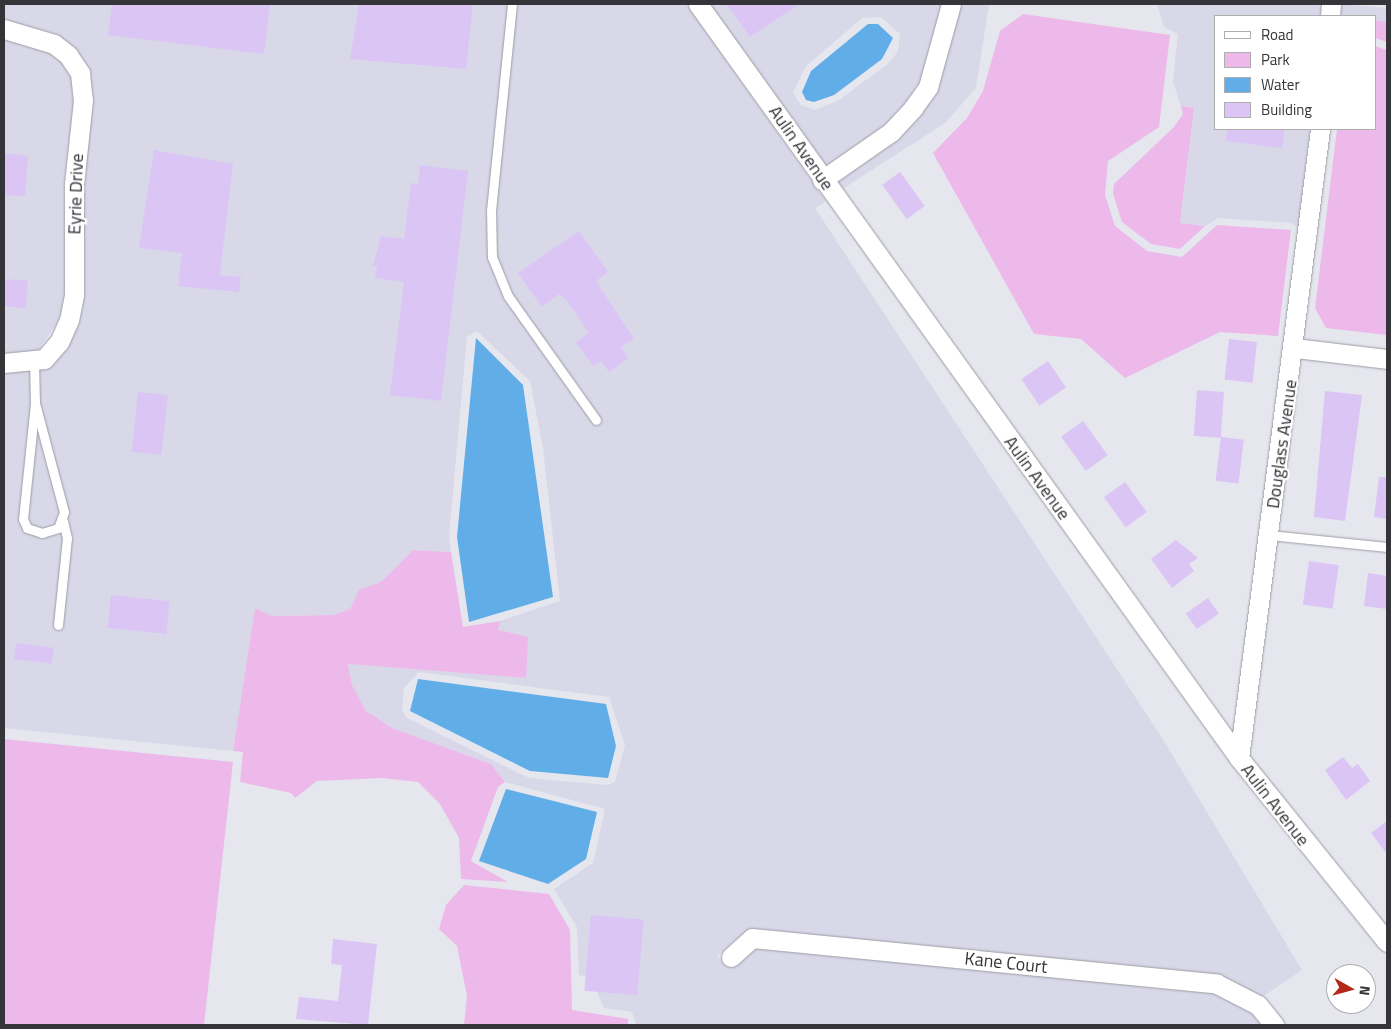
<!DOCTYPE html>
<html>
<head>
<meta charset="utf-8">
<style>
	body { margin:0 }
	#map { position:relative; width:1391px; height:1029px; overflow:hidden; background:#e6e6ef; font-family:"Titillium Web",sans-serif }
	div>[style] { position:absolute }
	.built>* { inset:0; background:#d8d8e9 }
	.green>* { inset:0; background:#ecb9ea }
	.water>* { inset:0; background:#61ade7 }
	.building>* { inset:0; background:#dbc5f4; transform-origin:0 0 }
	.roads { filter:drop-shadow(0 0 1px #9c9ca4) drop-shadow(0 0 1px #9c9ca4) }
	.lane>* { height:9px; margin:-4.5px; padding:0 4.5px; transform-origin:4.5px; border-radius:4.5px; background:#fff }
	.street>* { height:19px; margin:-9.5px; padding:0 9.5px; transform-origin:9.5px; border-radius:9.5px; background:#fff }
	span { translate:-50% -50%; white-space:nowrap; text-align:center; line-height:1.15; -webkit-text-stroke:4.5px #fff; paint-order:stroke }
	.street-label { font-size:18px; color:#353539 }
	.frame { position:absolute; inset:0; border:5px solid #353539; pointer-events:none }
	.legend { position:absolute; left:1214px; top:15px; width:162px; height:115px; box-sizing:border-box; background:#fff; border:1px solid #aeaeb0; margin:0; padding:6px 9px; list-style:none; font-size:15px; color:#353539 }
	.legend li { display:flex; align-items:center; gap:10px; height:25px }
	.legend b { width:25px; border:1px solid #aeaeb0 }
	.north { position:absolute; left:1326px; top:964px; width:50px; height:50px; box-sizing:border-box; background:#fff; border:1px solid #aeaeb0; border-radius:50%; rotate:97deg; font-size:14px; font-weight:700; line-height:20px; text-align:center; color:#353539 }
	.north::after { content:''; display:block; margin:auto; width:18px; height:22px; background:#b52819; clip-path:polygon(50% 0,100% 100%,50% 72%,0 100%) }
</style>
</head>
<body>
<div id="map">
	<div class="built">
		<i style="clip-path:polygon(evenodd,4px 4px,686px 4px,826px 201px,815px 208px,1164px 741px,1302px 970px,1262px 997px,745px 932px,717px 956px,731px 968px,756px 947px,1214px 992px,1251px 1011px,1262px 1025px,636px 1025px,632px 1012px,604px 1008px,590px 977px,579px 975px,577px 927px,554px 889px,593px 863px,605px 809px,505px 782px,491px 764px,392px 728px,366px 711px,352px 685px,348px 664px,526px 678px,497px 630px,500px 621px,560px 601px,543px 448px,530px 381px,477px 331px,467px 337px,449px 536px,451px 552px,413px 550px,381px 582px,359px 590px,350px 609px,333px 615px,272px 616px,255px 608px,233px 751px,4px 728px,4px 372px,51px 364px,68px 346px,78px 324px,84px 295px,83px 185px,93px 101px,89px 73px,4px 21px,4px 4px,419px 672px,609px 697px,625px 745px,615px 782px,607px 785px,529px 778px,407px 718px,402px 710px,404px 688px,419px 672px)"></i>
		<i style="clip-path:polygon(evenodd,709px 4px,941px 4px,932px 48px,919px 83px,906px 103px,884px 126px,824px 168px,709px 4px,881px 17px,900px 34px,898px 51px,889px 63px,839px 100px,815px 110px,801px 105px,793px 93px,806px 66px,862px 18px,881px 17px)"></i>
		<i style="clip-path:polygon(961px 4px,989px 4px,976px 88px,945px 123px,841px 190px,835px 182px,898px 137px,936px 91px)"></i>
		<i style="clip-path:polygon(1157px 4px,1321px 4px,1321px 16px,1215px 16px,1215px 129px,1310px 129px,1299px 228px,1291px 223px,1218px 218px,1205px 226px,1180px 223px,1194px 108px,1181px 106px,1173px 82px,1178px 34px,1164px 27px)"></i>
		<i style="clip-path:polygon(1340px 4px,1387px 8px,1387px 22px,1375px 20px,1375px 16px,1340px 16px)"></i>
		<i style="clip-path:polygon(4px 38px,49px 52px,61px 61px,71px 76px,74px 100px,64px 184px,65px 294px,60px 318px,38px 351px,4px 355px)"></i>
	</div>
	<div class="green">
		<i style="clip-path:polygon(1023px 14px,1170px 35px,1159px 127px,1108px 161px,1105px 195px,1115px 226px,1147px 251px,1182px 257px,1217px 225px,1291px 230px,1278px 336px,1220px 332px,1125px 378px,1081px 339px,1034px 334px,933px 153px,967px 118px,983px 91px,1000px 31px)"></i>
		<i style="clip-path:polygon(1375px 20px,1387px 22px,1387px 42px,1375px 38px)"></i>
		<i style="clip-path:polygon(1375px 46px,1387px 50px,1387px 335px,1326px 328px,1315px 308px,1337px 129px,1375px 129px)"></i>
		<i style="clip-path:polygon(1181px 106px,1194px 108px,1180px 223px,1205px 226px,1180px 249px,1151px 244px,1122px 222px,1113px 194px,1114px 184px,1174px 127px,1183px 114px)"></i>
		<i style="clip-path:polygon(413px 550px,451px 552px,463px 627px,500px 621px,498px 630px,528px 637px,526px 678px,348px 664px,352px 685px,366px 711px,392px 728px,491px 764px,505px 782px,498px 787px,471px 861px,508px 882px,461px 879px,459px 838px,440px 804px,418px 782px,382px 778px,317px 781px,295px 798px,291px 793px,240px 782px,243px 752px,233px 751px,255px 608px,272px 616px,333px 615px,350px 609px,359px 590px,381px 582px)"></i>
		<i style="clip-path:polygon(4px 739px,233px 762px,204px 1025px,4px 1025px)"></i>
		<i style="clip-path:polygon(464px 885px,549px 894px,570px 930px,572px 1010px,628px 1019px,628px 1025px,464px 1025px,467px 996px,457px 946px,439px 929px,446px 905px)"></i>
	</div>
	<div class="water">
		<i style="clip-path:polygon(868px 24px,878px 24px,893px 38px,882px 59px,834px 95px,814px 102px,806px 100px,802px 92px,811px 71px)"></i>
		<i style="clip-path:polygon(476px 338px,523px 385px,553px 597px,469px 622px,457px 537px)"></i>
		<i style="clip-path:polygon(418px 679px,606px 704px,616px 746px,608px 778px,530px 771px,410px 711px)"></i>
		<i style="clip-path:polygon(506px 789px,597px 812px,586px 859px,548px 884px,479px 861px)"></i>
	</div>
	<div class="building">
		<i style="clip-path:polygon(112px 4px,270px 4px,264px 54px,108px 35px)"></i>
		<i style="clip-path:polygon(359px 4px,473px 4px,466px 69px,350px 59px)"></i>
		<i style="clip-path:polygon(727px 4px,799px 4px,750px 37px)"></i>
		<i style="clip-path:polygon(1227px 129px,1285px 129px,1282px 148px,1226px 141px)"></i>
		<i style="clip-path:polygon(154px 150px,233px 164px,220px 275px,241px 277px,239px 292px,178px 286px,182px 253px,139px 248px)"></i>
		<i style="clip-path:polygon(4px 153px,28px 156px,25px 196px,4px 195px)"></i>
		<i style="clip-path:polygon(420px 165px,468px 171px,441px 401px,390px 395px,404px 282px,375px 278px,377px 266px,373px 266px,381px 236px,404px 239px,411px 183px,418px 184px)"></i>
		<i style="left:900px;top:172px;width:42px;height:22px;rotate:54deg"></i>
		<i style="clip-path:polygon(579px 231px,608px 272px,596px 281px,634px 339px,621px 347px,628px 358px,609px 372px,601px 361px,593px 366px,576px 342px,589px 333px,567px 301px,559px 294px,542px 307px,518px 273px)"></i>
		<i style="left:4px;top:279px;width:24px;height:27px;rotate:5deg"></i>
		<i style="left:1229px;top:339px;width:28px;height:41px;rotate:6deg"></i>
		<i style="left:1048px;top:361px;width:32px;height:32px;rotate:56deg"></i>
		<i style="left:1197px;top:390px;width:27px;height:46px;rotate:4deg"></i>
		<i style="clip-path:polygon(1325px 391px,1362px 395px,1345px 521px,1314px 517px)"></i>
		<i style="left:138px;top:392px;width:30px;height:60px;rotate:6deg"></i>
		<i style="left:1083px;top:421px;width:42px;height:27px;rotate:54deg"></i>
		<i style="left:1221px;top:437px;width:23px;height:44px;rotate:7deg"></i>
		<i style="clip-path:polygon(1379px 477px,1387px 477px,1387px 519px,1374px 517px)"></i>
		<i style="left:1125px;top:482px;width:37px;height:26px;rotate:54deg"></i>
		<i style="clip-path:polygon(1176px 540px,1198px 558px,1189px 564px,1194px 571px,1172px 588px,1151px 559px)"></i>
		<i style="left:1309px;top:561px;width:30px;height:44px;rotate:8deg"></i>
		<i style="clip-path:polygon(1368px 573px,1387px 576px,1387px 609px,1364px 606px)"></i>
		<i style="left:111px;top:595px;width:59px;height:33px;rotate:6deg"></i>
		<i style="left:1208px;top:598px;width:19px;height:27px;rotate:55deg"></i>
		<i style="left:16px;top:643px;width:38px;height:16px;rotate:7deg"></i>
		<i style="clip-path:polygon(1343px 757px,1352px 768px,1358px 764px,1370px 781px,1346px 800px,1325px 770px)"></i>
		<i style="clip-path:polygon(1387px 821px,1387px 854px,1371px 833px)"></i>
		<i style="left:591px;top:915px;width:53px;height:76px;rotate:5deg"></i>
		<i style="clip-path:polygon(333px 939px,377px 944px,368px 1025px,296px 1019px,299px 997px,338px 1001px,342px 965px,331px 964px)"></i>
	</div>
	<div class="roads">
		<div class="lane">
			<i style="left:512px;top:4px;width:207px;rotate:95.8deg"></i>
			<i style="left:491px;top:210px;width:47px;rotate:88.8deg"></i>
			<i style="left:492px;top:257px;width:42px;rotate:67.7deg"></i>
			<i style="left:508px;top:296px;width:152px;rotate:54.6deg"></i>
			<i style="left:34px;top:360px;width:43px;rotate:88.7deg"></i>
			<i style="left:35px;top:403px;width:117px;rotate:95.9deg"></i>
			<i style="left:23px;top:519px;width:10px;rotate:66deg"></i>
			<i style="left:27px;top:528px;width:16px;rotate:18deg"></i>
			<i style="left:42px;top:533px;width:17px;rotate:-17deg"></i>
			<i style="left:58px;top:528px;width:17px;rotate:-69deg"></i>
			<i style="left:64px;top:512px;width:113px;rotate:-104.9deg"></i>
			<i style="left:1269px;top:535px;width:119px;rotate:5.8deg"></i>
			<i style="left:58px;top:625px;width:87px;rotate:-84.1deg"></i>
			<i style="left:67px;top:538px;width:18px;rotate:-103deg"></i>
		</div>
		<div class="street">
			<i style="left:698px;top:4px;width:928px;rotate:54.34deg"></i>
			<i style="left:1239px;top:758px;width:236px;rotate:51.2deg"></i>
			<i style="left:1330px;top:16px;width:12px;rotate:-85deg"></i>
			<i style="left:4px;top:29px;width:52px;rotate:16.7deg"></i>
			<i style="left:54px;top:44px;width:18px;rotate:38deg"></i>
			<i style="left:68px;top:55px;width:22px;rotate:56deg"></i>
			<i style="left:80px;top:73px;width:27px;rotate:84deg"></i>
			<i style="left:83px;top:100px;width:84px;rotate:96.1deg"></i>
			<i style="left:74px;top:184px;width:111px;rotate:90deg"></i>
			<i style="left:74px;top:295px;width:25px;rotate:101deg"></i>
			<i style="left:69px;top:320px;width:24px;rotate:114deg"></i>
			<i style="left:59px;top:342px;width:23px;rotate:131deg"></i>
			<i style="left:44px;top:359px;width:40px;rotate:174.3deg"></i>
			<i style="left:822px;top:180px;width:84px;rotate:-34.8deg"></i>
			<i style="left:891px;top:132px;width:33px;rotate:-47deg"></i>
			<i style="left:913px;top:108px;width:26px;rotate:-54deg"></i>
			<i style="left:928px;top:87px;width:86px;rotate:-74.5deg"></i>
			<i style="left:1295px;top:348px;width:93px;rotate:6.8deg"></i>
			<i style="left:1239px;top:758px;width:634px;rotate:-82.66deg"></i>
			<i style="left:731px;top:957px;width:28px;rotate:-42deg"></i>
			<i style="left:752px;top:938px;width:467px;rotate:5.6deg"></i>
			<i style="left:1217px;top:984px;width:46px;rotate:27.1deg"></i>
			<i style="left:1258px;top:1005px;width:26px;rotate:51deg"></i>
		</div>
	</div>
	<div class="street-label">
		<span style="left:801px;top:148px;rotate:55deg">Aulin Avenue</span>
		<span style="left:76px;top:194px;rotate:-88deg">Eyrie Drive</span>
		<span style="left:1282px;top:444px;rotate:-82deg">Douglass Avenue</span>
		<span style="left:1037px;top:478px;rotate:54deg">Aulin Avenue</span>
		<span style="left:1275px;top:805px;rotate:52deg">Aulin Avenue</span>
		<span style="left:1006px;top:963px;rotate:6deg">Kane Court</span>
	</div>
	<div class="frame"></div>
	<ul class="legend">
	<li><b style="height:6px;background:#fff"></b>Road</li>
	<li><b style="height:14px;background:#ecb9ea"></b>Park</li>
	<li><b style="height:14px;background:#61ade7"></b>Water</li>
	<li><b style="height:14px;background:#dbc5f4"></b>Building</li>
	</ul>
	<div class="north">N</div>
</div>
</body>
</html>
